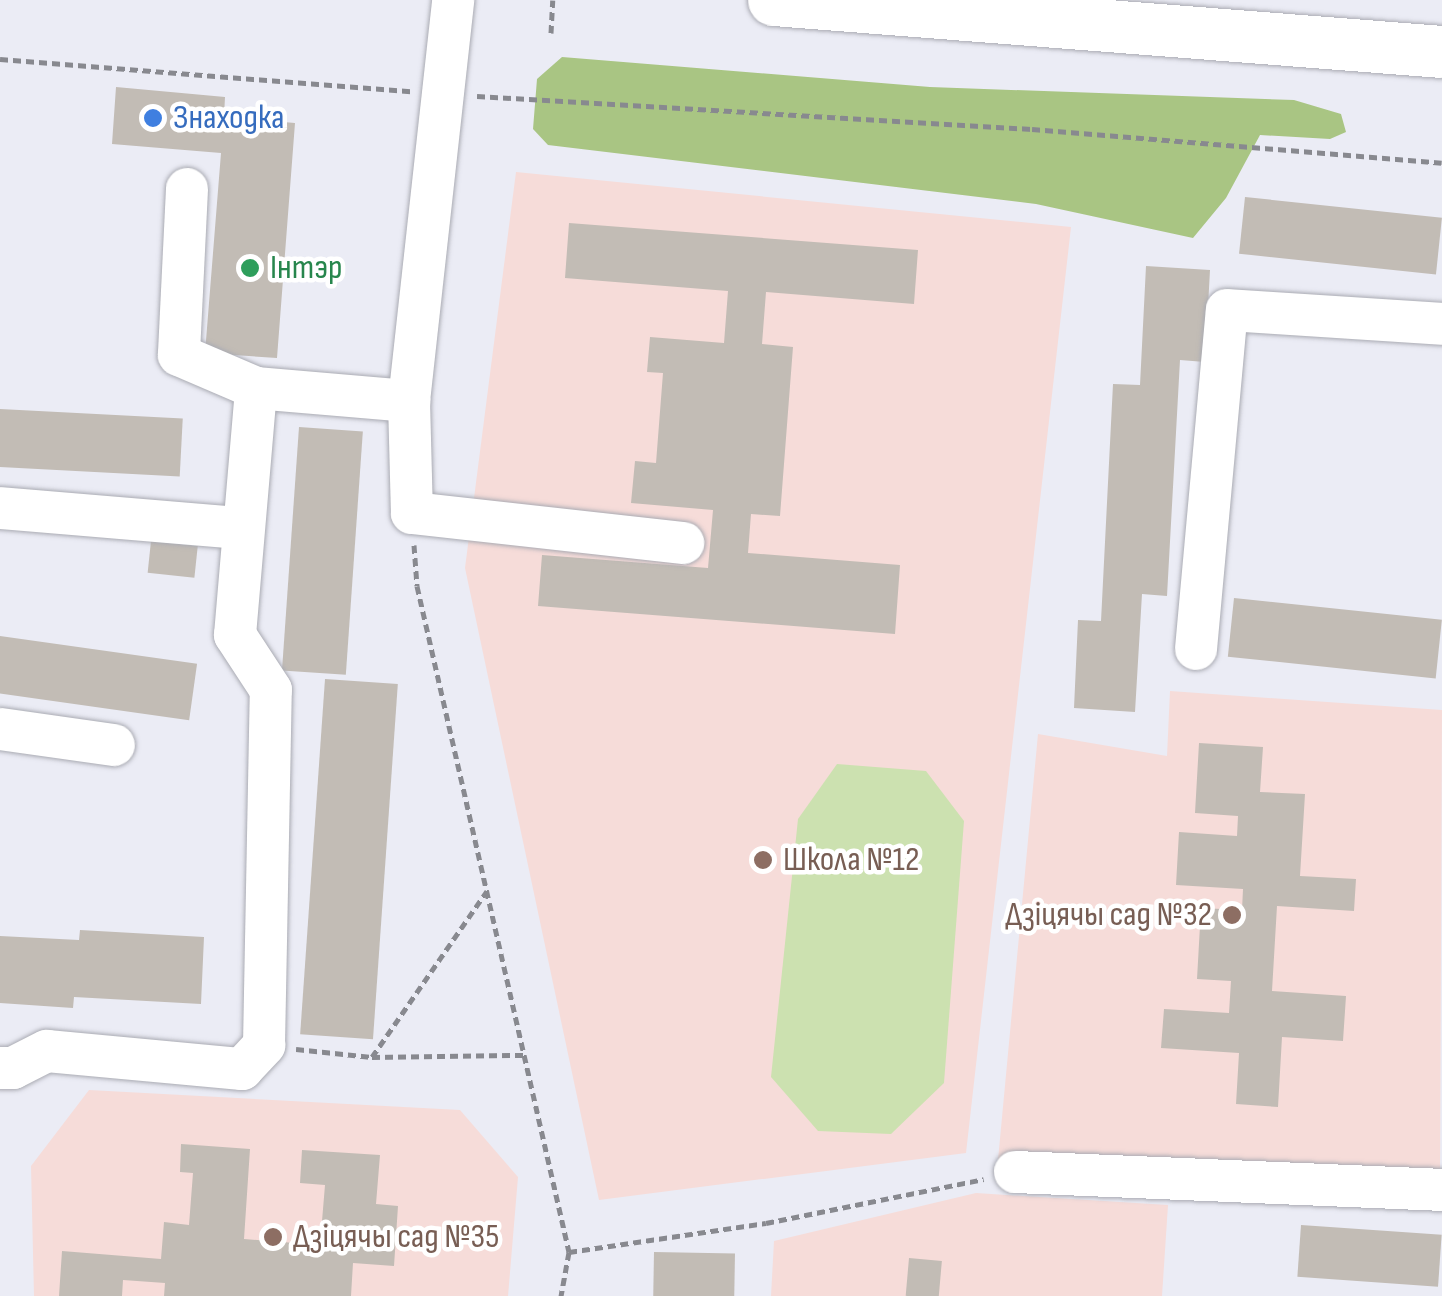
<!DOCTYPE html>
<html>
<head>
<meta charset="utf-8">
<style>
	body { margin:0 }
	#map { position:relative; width:1442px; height:1296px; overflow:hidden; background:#ebecf5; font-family:"Sofia Sans Condensed",sans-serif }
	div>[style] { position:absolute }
	.education>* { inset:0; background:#f6dcd9 }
	.green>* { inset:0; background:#cce1b0 }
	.forest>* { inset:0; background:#a9c583 }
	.building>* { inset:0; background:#c2bcb5; transform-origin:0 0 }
	.path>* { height:5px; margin-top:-2.5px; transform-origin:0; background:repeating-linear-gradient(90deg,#88898f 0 8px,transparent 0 13px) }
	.roads { filter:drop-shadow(0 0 2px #aaabb3) drop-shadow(0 0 2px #aaabb3) }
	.minor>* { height:42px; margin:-21px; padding:0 21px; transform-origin:21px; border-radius:21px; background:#fff }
	.major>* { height:52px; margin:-26px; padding:0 26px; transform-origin:26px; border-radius:26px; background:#fff }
	.dots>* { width:28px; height:28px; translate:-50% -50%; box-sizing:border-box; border:5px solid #fff; border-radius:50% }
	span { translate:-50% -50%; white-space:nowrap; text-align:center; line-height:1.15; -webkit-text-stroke:9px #fff; paint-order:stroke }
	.shop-label { font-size:35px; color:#366cbe }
	.left { translate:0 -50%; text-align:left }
	.leisure-label { font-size:35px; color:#27864d }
	.education-label { font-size:35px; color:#785e54 }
	.right { translate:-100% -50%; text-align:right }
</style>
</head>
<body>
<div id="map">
	<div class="education">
		<i style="clip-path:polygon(516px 172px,1071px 227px,966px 1153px,599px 1200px,465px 568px)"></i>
		<i style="clip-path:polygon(1170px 691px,1442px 710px,1440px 1190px,998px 1160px,1038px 734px,1167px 756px)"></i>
		<i style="clip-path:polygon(89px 1090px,460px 1110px,518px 1177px,508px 1296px,34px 1296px,31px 1166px)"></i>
		<i style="clip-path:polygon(976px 1193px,1168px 1205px,1162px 1296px,771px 1296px,774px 1241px)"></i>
	</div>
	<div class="green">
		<i style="clip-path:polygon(837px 764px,926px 771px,964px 821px,944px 1083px,891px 1134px,818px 1131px,771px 1077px,798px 819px)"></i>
	</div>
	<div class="forest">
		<i style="clip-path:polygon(562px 57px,930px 87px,1294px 100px,1341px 114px,1346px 132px,1330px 139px,1260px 135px,1226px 198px,1193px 238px,1036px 204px,548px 145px,533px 129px,537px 79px)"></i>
	</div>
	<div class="building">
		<i style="clip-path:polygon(116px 87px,225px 97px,224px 117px,295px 123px,277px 358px,205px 353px,221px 153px,112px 144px)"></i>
		<i style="left:1245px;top:197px;width:198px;height:57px;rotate:6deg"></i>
		<i style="clip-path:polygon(569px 223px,918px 250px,914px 304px,766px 292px,762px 344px,793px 347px,780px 516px,751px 514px,748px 553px,900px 565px,895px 634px,538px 606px,542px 555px,708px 568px,713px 510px,631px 503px,635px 461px,656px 463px,663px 373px,647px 372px,650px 337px,724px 343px,728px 291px,565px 278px)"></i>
		<i style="clip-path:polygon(1146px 266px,1210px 270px,1205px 362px,1180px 360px,1167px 596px,1142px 594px,1135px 712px,1074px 708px,1078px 620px,1101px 621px,1113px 384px,1140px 385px)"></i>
		<i style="left:0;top:409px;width:183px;height:58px;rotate:3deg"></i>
		<i style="left:299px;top:427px;width:64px;height:244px;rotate:4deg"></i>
		<i style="left:151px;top:541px;width:47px;height:32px;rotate:6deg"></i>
		<i style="left:1234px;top:598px;width:209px;height:59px;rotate:6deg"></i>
		<i style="left:0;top:636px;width:199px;height:57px;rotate:8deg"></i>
		<i style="left:325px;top:679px;width:73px;height:356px;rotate:4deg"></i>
		<i style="clip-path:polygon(1199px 743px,1263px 747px,1260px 792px,1305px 794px,1300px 876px,1356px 879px,1354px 911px,1277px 906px,1272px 991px,1346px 996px,1343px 1041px,1282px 1037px,1278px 1107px,1236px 1104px,1239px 1053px,1161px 1048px,1164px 1009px,1229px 1013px,1231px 981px,1197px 979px,1201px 908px,1242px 910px,1243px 889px,1176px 885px,1179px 832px,1237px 836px,1238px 816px,1195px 813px)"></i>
		<i style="clip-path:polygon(80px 930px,204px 937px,201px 1004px,74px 997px,73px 1008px,0 1003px,0 936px,79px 940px)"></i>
		<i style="clip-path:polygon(181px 1144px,250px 1149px,244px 1239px,320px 1245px,325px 1185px,300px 1183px,302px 1150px,380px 1155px,376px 1204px,398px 1206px,394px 1266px,353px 1263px,351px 1296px,164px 1296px,165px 1283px,123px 1280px,122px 1296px,59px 1296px,62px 1251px,161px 1259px,164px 1222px,189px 1225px,193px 1173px,180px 1172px)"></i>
		<i style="left:1301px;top:1225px;width:141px;height:52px;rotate:4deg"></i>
		<i style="left:654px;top:1252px;width:81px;height:44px;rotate:1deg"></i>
		<i style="left:909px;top:1258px;width:33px;height:38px;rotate:5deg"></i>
	</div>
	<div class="path">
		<i style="left:551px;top:33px;width:33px;rotate:-87deg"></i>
		<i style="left:0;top:59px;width:412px;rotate:4.5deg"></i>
		<i style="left:477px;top:96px;width:556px;rotate:3.4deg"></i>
		<i style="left:1032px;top:129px;width:411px;rotate:4.7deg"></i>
		<i style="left:414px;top:545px;width:41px;rotate:85.8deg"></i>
		<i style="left:417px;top:586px;width:683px;rotate:77.14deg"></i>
		<i style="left:569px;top:1252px;width:45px;rotate:100.3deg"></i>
		<i style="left:296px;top:1049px;width:76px;rotate:6deg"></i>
		<i style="left:372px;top:1057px;width:202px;rotate:-55.3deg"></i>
		<i style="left:372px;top:1057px;width:152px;rotate:-0.8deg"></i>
		<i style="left:569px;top:1252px;width:199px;rotate:-8.4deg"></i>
		<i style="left:766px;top:1223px;width:222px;rotate:-11.4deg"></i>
	</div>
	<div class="roads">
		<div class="minor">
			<i style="left:187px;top:189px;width:166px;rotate:92.8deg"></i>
			<i style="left:179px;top:355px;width:84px;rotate:23.2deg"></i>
			<i style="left:409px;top:401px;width:112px;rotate:88.5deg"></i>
			<i style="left:412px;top:513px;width:273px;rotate:6.3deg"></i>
			<i style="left:0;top:508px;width:241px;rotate:4.8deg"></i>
			<i style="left:1196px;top:649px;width:340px;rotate:-84.8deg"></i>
			<i style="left:1227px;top:310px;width:215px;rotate:3.7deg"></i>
			<i style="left:0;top:729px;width:115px;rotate:8deg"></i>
			<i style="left:0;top:1068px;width:13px"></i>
			<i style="left:13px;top:1068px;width:38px;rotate:-27deg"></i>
			<i style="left:47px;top:1051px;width:196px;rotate:5.3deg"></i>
			<i style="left:242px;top:1069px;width:33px;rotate:-47deg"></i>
			<i style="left:264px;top:1045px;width:355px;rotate:-88.9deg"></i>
			<i style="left:271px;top:690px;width:66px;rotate:-123.2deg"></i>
			<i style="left:235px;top:635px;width:248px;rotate:-85.1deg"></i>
			<i style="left:256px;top:388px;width:154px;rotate:4.9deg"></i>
			<i style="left:409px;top:401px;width:403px;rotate:-83.7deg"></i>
			<i style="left:1015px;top:1172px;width:427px;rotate:2.4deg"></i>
		</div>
		<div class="major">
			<i style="left:774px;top:0;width:670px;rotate:4.45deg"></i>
		</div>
	</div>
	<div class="dots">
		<i style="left:153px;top:118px;background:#3f7fe0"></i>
		<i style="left:250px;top:268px;background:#2e9e5b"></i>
		<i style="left:763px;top:860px;background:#8d6e63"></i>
		<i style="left:1232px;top:915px;background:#8d6e63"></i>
		<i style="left:273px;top:1237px;background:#8d6e63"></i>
	</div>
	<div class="shop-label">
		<span class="left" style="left:173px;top:118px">Знаходка</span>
	</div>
	<div class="leisure-label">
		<span class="left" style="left:270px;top:268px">Інтэр</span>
	</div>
	<div class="education-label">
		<span class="left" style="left:783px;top:860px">Школа №12</span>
		<span class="right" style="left:1212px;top:915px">Дзіцячы сад №32</span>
		<span class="left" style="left:293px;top:1237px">Дзіцячы сад №35</span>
	</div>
</div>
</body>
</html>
